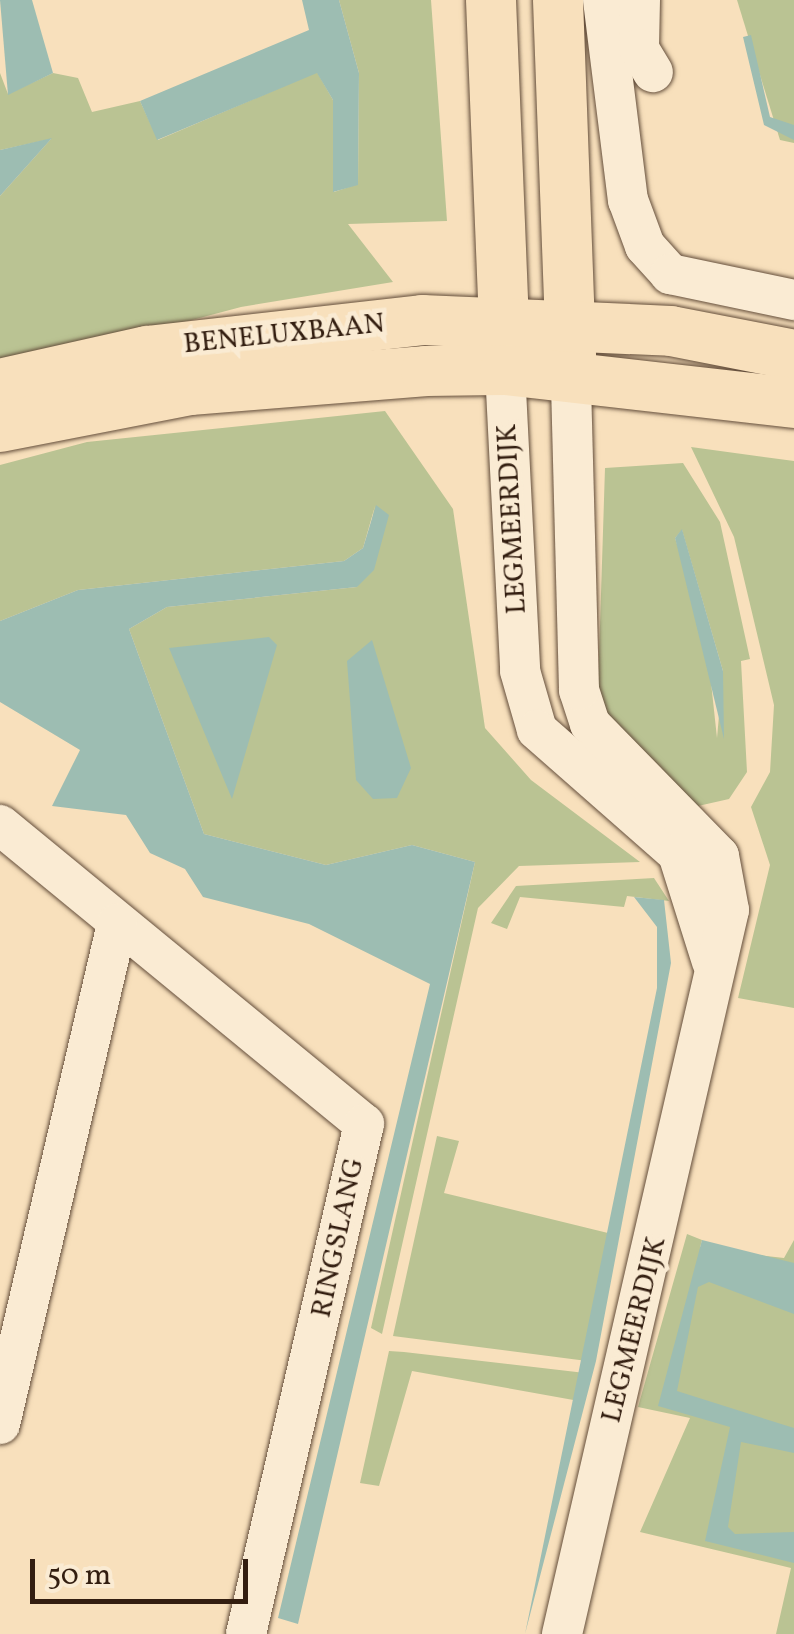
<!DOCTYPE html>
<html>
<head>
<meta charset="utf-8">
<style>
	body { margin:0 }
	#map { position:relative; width:794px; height:1634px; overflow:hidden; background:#f8e0bc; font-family:Vollkorn,serif }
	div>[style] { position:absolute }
	.green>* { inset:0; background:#bac393 }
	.water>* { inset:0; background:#9dbdb2 }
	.roads { filter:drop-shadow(0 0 2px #644e3b) drop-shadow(0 0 2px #644e3b) }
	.minor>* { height:40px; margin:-20px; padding:0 20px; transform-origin:20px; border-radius:20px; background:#faebd3 }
	.major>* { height:50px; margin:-25px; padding:0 25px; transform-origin:25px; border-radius:25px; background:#f8e0bc }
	span { translate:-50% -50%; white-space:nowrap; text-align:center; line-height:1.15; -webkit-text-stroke:9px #faebd3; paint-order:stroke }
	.street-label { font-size:28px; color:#331e10 }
	.scale { position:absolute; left:30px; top:1559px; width:218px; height:45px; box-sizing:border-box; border:5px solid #331e10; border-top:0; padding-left:12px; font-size:30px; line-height:35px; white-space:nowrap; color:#331e10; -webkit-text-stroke:8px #faebd3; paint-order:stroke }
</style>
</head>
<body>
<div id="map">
	<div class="green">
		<i style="clip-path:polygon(339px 0,431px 0,447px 221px,348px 224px,393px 282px,241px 307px,0 371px,0 196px,51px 139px,0 150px,0 73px,8px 94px,53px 73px,78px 78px,92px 112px,140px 101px,158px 140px,317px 72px,333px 100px,334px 192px,358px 184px,359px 73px)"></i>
		<i style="clip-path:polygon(737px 0,794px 0,794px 143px,780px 140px)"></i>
		<i style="clip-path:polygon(385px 411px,453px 509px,485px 728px,531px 780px,640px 862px,519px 866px,478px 908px,382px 1334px,371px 1328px,475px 862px,412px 845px,326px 865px,204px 834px,129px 629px,167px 607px,357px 587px,375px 506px,363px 548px,344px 561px,78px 590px,0 621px,0 465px,87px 442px)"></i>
		<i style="clip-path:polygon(691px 447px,794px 461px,794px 1008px,738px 998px,770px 865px,751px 807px,770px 772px,774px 705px,734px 537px)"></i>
		<i style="clip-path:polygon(evenodd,683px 463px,720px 522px,750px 659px,741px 661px,747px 772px,729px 799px,698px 806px,620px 743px,598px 689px,605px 468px,683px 463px,682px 530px,723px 671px,717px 738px,706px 636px,675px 538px,682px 530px)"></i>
		<i style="clip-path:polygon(654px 878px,669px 901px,627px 896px,624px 907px,520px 897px,507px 929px,491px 923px,516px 886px)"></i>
		<i style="clip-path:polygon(437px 1136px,459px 1141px,444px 1193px,612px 1234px,587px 1361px,393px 1336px)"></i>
		<i style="clip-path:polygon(687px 1234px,702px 1240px,700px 1248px,784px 1258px,794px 1240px,794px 1634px,776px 1634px,791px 1568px,640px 1532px,690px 1418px,638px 1407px)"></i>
		<i style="clip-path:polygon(389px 1351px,404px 1352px,585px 1373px,579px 1401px,412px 1371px,379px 1486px,360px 1483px)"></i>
	</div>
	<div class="water">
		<i style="clip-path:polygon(0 0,32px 0,53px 73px,8px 95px)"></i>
		<i style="clip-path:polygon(302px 0,339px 0,359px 73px,358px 185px,333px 192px,333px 100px,317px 73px,157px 140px,140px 101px,309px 30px)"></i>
		<i style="clip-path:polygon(751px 35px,770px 117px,794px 125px,794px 140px,764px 125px,743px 37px)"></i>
		<i style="clip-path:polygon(52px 138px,0 196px,0 150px)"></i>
		<i style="clip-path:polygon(376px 505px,389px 515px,374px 570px,357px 587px,167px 607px,129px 629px,204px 834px,326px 865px,412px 845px,475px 862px,298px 1624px,278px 1618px,430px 984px,309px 924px,203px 897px,185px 869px,150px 853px,126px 815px,52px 806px,80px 750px,0 702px,0 621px,78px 590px,344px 561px,363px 548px)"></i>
		<i style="clip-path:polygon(682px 529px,723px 671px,724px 739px,675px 538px)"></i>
		<i style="clip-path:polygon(269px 637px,277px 645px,232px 799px,169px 648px)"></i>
		<i style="clip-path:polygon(372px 640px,411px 768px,397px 798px,373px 799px,356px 780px,347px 661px)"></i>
		<i style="clip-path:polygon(634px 897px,664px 900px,671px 963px,596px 1361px,525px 1634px,657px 988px,657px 927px)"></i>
		<i style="clip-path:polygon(702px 1240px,794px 1263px,794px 1314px,709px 1282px,698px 1287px,677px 1391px,794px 1428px,794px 1453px,741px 1442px,728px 1527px,735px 1534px,794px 1532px,794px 1563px,705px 1541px,730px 1427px,658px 1406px)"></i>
	</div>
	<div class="roads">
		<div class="minor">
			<i style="left:603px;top:0;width:202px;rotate:82.9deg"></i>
			<i style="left:628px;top:200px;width:49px;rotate:69.7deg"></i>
			<i style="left:645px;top:246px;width:38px;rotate:48deg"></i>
			<i style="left:670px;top:274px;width:127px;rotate:11.8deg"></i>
			<i style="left:640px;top:0;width:49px;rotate:91.2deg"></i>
			<i style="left:639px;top:49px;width:27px;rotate:59deg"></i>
			<i style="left:505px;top:370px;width:301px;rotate:87.1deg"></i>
			<i style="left:520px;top:671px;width:61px;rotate:73.9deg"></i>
			<i style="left:537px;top:730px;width:188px;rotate:41.3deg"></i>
			<i style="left:678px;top:854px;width:113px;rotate:72.5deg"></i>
			<i style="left:0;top:825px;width:471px;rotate:39.4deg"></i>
			<i style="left:364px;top:1124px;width:523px;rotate:103.03deg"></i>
			<i style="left:0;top:1424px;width:514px;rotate:-76.83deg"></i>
			<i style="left:562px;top:1634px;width:743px;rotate:-77.01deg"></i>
			<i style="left:729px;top:910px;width:55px;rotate:-100.5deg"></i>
			<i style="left:719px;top:856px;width:185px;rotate:-134.3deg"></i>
			<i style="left:590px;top:724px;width:36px;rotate:-108deg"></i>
			<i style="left:579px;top:690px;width:314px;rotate:-91.5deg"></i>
		</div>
		<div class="major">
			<i style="left:491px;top:0;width:350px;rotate:87.7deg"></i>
			<i style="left:558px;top:0;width:356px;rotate:87.9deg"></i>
			<i style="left:0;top:384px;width:151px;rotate:-12.7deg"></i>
			<i style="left:147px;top:351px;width:277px;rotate:-6.4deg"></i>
			<i style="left:422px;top:320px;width:249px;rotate:2.5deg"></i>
			<i style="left:671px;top:331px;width:125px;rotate:11deg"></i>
			<i style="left:0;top:427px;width:194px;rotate:-11deg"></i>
			<i style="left:190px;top:390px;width:237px;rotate:-4.6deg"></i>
			<i style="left:426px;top:371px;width:79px;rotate:-0.7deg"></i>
			<i style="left:505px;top:370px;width:291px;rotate:6.5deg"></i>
		</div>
	</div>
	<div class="street-label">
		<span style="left:284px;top:335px;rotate:-6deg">BENELUXBAAN</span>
		<span style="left:513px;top:519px;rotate:-93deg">LEGMEERDIJK</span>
		<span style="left:339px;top:1238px;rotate:-78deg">RINGSLANG</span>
		<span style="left:635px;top:1330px;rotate:-76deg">LEGMEERDIJK</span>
	</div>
	<div class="scale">50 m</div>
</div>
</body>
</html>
